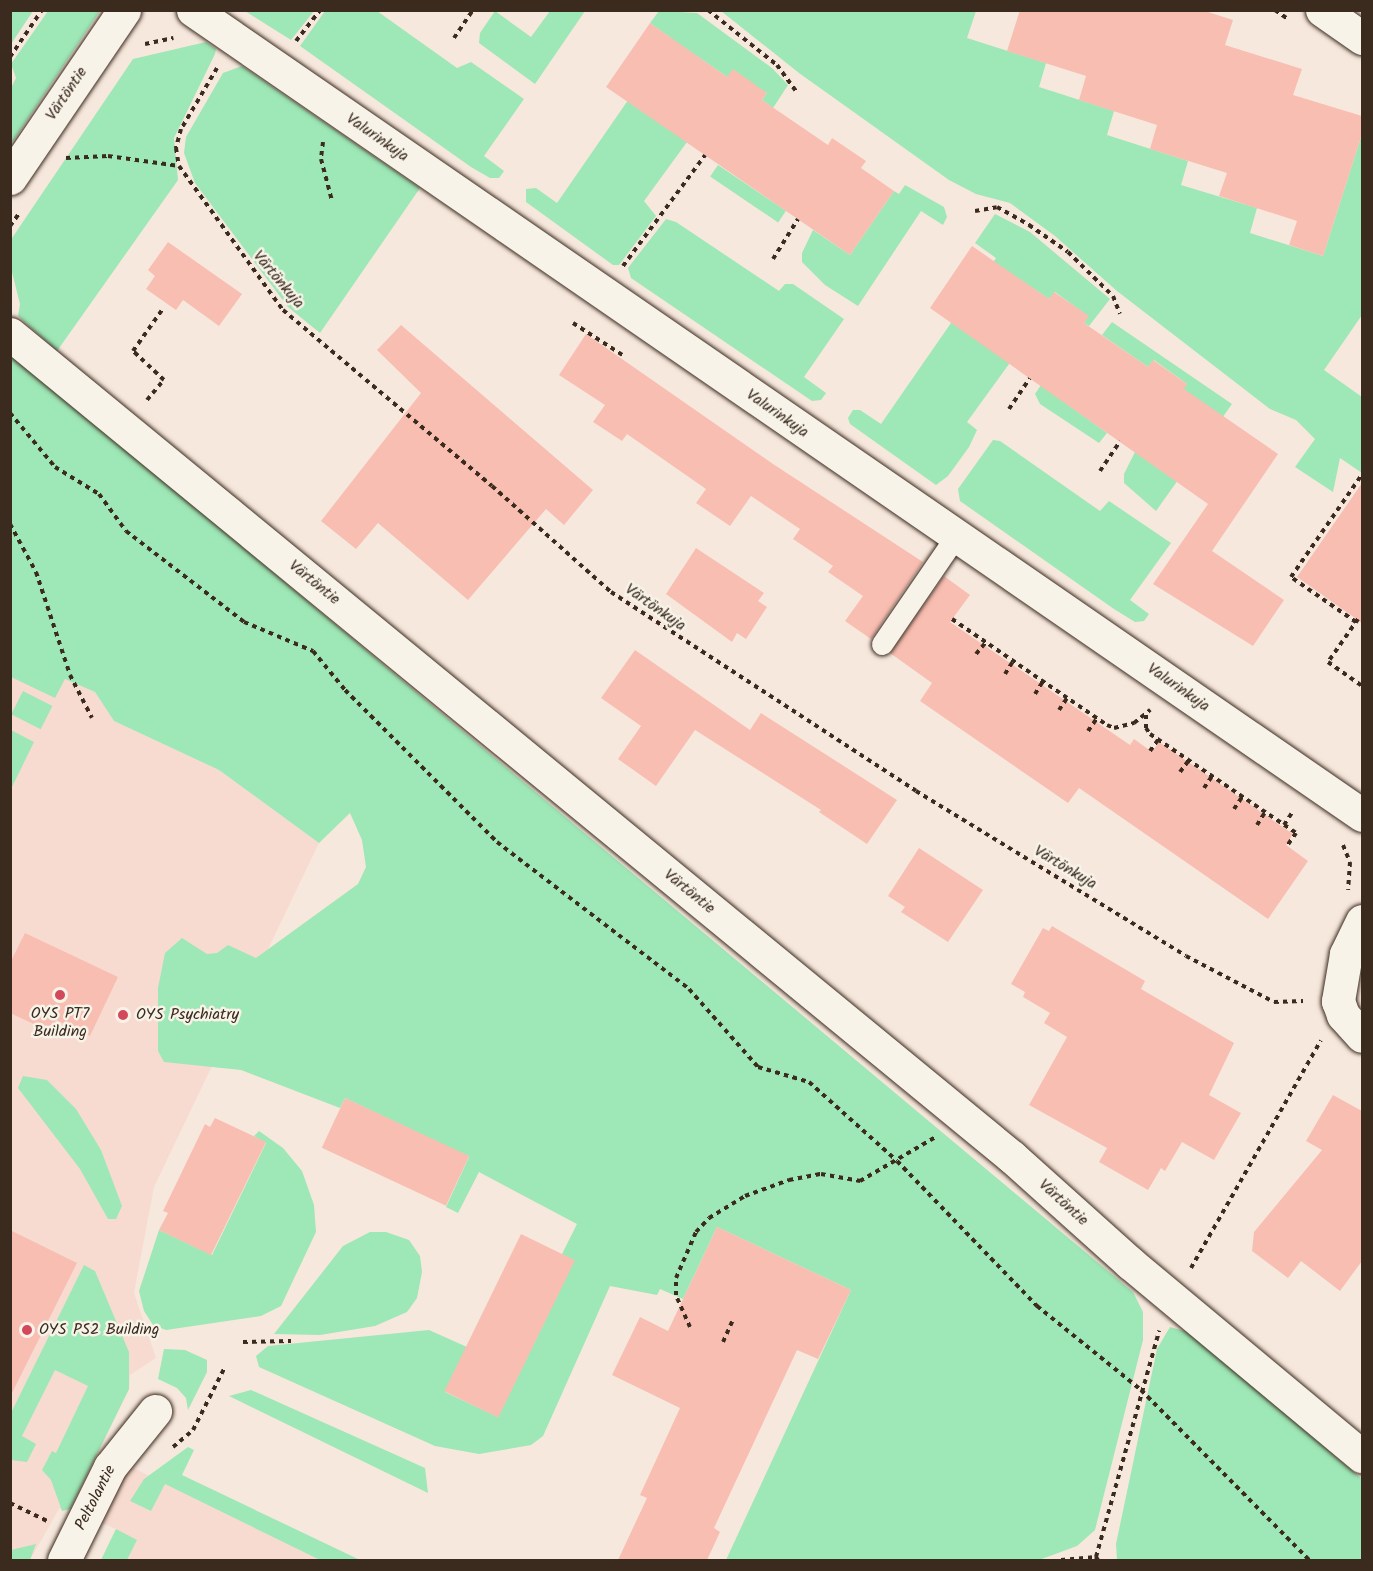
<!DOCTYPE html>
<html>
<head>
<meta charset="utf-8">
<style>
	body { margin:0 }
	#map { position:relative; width:1373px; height:1571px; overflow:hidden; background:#f7e8dd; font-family:Kalam,sans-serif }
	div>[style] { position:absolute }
	.built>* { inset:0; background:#f8dbd0 }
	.green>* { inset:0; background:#9ee7b6; transform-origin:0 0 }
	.building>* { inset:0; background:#f9beb2; transform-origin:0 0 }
	.path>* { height:4px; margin-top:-2px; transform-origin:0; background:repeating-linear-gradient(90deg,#3b2a1e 0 4.5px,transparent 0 9px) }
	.roads { filter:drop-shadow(0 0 2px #3b2a1e) drop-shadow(0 0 2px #3b2a1e) }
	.service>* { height:21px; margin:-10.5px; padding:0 10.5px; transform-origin:10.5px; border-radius:10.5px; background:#f7f3e8 }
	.minor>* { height:33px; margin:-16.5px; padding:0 16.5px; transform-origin:16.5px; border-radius:16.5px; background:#f7f3e8 }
	.dots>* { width:16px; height:16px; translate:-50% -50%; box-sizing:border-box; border:3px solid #f7f3e8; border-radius:50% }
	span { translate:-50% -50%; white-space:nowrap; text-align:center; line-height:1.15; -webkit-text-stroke:5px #f7f3e8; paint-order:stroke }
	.street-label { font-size:16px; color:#3b2a1e }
	.poi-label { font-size:16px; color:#3b2a1e }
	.left { translate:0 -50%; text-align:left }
	.frame { position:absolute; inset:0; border:12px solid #3b2a1e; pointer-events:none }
</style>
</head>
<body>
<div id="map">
	<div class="built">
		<i style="clip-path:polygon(10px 655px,95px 692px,114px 721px,219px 770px,319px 843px,154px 1187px,134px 1293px,156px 1358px,130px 1375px,129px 1389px,99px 1451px,320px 1560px,101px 1560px,116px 1529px,70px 1509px,59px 1509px,30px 1560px,11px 1560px)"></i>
	</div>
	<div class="green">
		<i style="clip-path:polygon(11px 10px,33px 11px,11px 44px,10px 11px)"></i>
		<i style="clip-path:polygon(48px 11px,100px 11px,11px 144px,11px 88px,16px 78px,11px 64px)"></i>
		<i style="clip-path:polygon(245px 11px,314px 11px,291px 40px)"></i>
		<i style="clip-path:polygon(325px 11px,377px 11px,457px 68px,471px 62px,524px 99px,484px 156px,504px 171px,499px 178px,490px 178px,471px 167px,300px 46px)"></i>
		<i style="clip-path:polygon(495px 11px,531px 37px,550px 11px,585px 11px,535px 84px,479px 43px,480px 33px)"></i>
		<i style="clip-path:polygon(659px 11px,697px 13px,772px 68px,788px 85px,773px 108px,762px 100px,767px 93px,727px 77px,697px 56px,687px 142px,644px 201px,656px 216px,619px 265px,613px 265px,526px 202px,526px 189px,536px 188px,557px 203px,671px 38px,650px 23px)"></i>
		<i style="clip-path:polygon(721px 11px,976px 11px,967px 38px,1046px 63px,1039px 87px,1114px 111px,1107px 135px,1188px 161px,1181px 185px,1257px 208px,1250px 233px,1323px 256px,1362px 134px,1362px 315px,1324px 370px,1362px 397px,1362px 473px,1340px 458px,1333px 492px,1295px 467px,1315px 439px,1296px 420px,1270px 409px,1117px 291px,1055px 236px,1010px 203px,976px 194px,949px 180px,799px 73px)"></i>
		<i style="clip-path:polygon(206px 42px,216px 49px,215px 54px,174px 138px,178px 180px,57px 351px,18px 316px,20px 304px,11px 268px,10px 241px,133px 59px)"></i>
		<i style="clip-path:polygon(242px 66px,420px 188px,320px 333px,288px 307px,195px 183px,184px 153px,186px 137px,223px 73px)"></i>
		<i style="left:718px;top:165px;width:82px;height:14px;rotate:34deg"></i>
		<i style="clip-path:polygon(905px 185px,944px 207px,947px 217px,943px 225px,921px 211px,858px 306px,825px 285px,802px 262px,802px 253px,813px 230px,850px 255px,894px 191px,899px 194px)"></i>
		<i style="clip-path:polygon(995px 214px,1030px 232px,1110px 299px,1089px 326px,1084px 323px,1088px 316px,1055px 292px,1049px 299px,1016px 277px,1009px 364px,967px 422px,977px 430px,969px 447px,948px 476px,936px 485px,850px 424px,848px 418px,853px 410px,860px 410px,881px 424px,996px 258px,975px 243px)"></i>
		<i style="clip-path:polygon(666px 219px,676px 222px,779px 291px,785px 284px,793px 284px,844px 319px,804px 377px,826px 393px,821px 400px,812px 401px,631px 278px,628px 268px)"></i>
		<i style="clip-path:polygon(1112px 322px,1232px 404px,1156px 511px,1124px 483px,1124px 474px,1135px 452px,1187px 384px,1154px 360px,1148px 367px,1102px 335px)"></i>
		<i style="clip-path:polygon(11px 353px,1133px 1292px,1143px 1312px,1143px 1340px,1095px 1530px,1077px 1546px,1039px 1560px,726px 1560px,851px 1290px,717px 1227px,683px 1299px,660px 1289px,657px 1295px,610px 1286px,543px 1436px,531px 1445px,479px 1454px,435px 1446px,259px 1367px,256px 1356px,268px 1346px,429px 1330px,467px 1347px,445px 1392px,498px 1417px,574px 1261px,562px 1254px,577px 1224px,479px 1172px,458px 1213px,446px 1207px,469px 1157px,345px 1098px,340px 1108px,241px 1070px,164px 1062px,158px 1051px,158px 988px,165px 953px,182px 938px,207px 954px,217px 953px,228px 945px,256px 958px,358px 884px,366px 867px,362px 840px,350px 813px,319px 843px,219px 770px,114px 721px,95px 692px,65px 679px,55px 698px,11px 677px)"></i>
		<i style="clip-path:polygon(1041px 385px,1107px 433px,1099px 443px,1040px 404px,1035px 394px)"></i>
		<i style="clip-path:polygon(993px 440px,1000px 441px,1100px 511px,1109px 501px,1171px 543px,1130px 600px,1149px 614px,1144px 621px,1135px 622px,1114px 609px,960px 501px,958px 489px)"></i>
		<i style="left:23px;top:691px;width:33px;height:26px;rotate:27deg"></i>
		<i style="clip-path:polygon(11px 730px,34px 742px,11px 789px)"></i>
		<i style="clip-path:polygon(23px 1076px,47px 1080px,76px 1109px,101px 1150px,122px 1206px,116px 1219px,108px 1219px,80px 1169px,18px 1088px)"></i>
		<i style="clip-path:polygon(259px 1131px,283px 1148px,302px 1171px,314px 1205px,316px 1232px,281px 1306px,261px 1316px,166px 1330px,153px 1325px,144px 1311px,139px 1291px,159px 1230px,212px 1255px,266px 1143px,254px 1136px)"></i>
		<i style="clip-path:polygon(370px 1232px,386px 1232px,409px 1240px,420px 1256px,422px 1272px,417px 1298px,407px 1312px,375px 1326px,320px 1335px,274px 1334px,343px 1246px)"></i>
		<i style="clip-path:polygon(84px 1265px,95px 1271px,129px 1352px,129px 1389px,70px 1509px,62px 1511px,51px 1480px,42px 1470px,52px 1451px,56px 1453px,88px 1386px,55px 1370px,22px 1436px,36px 1444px,27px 1462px,11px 1460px,11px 1413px)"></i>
		<i style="clip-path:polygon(1170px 1327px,1191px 1333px,1362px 1479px,1362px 1560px,1117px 1560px,1116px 1544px,1157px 1349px)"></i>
		<i style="clip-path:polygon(164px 1349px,185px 1350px,207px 1360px,207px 1372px,188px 1410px,186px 1398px,177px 1388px,158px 1379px)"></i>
		<i style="clip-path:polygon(251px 1390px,425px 1468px,428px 1493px,229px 1396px)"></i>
		<i style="clip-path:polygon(188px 1447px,194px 1450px,182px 1475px,360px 1560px,320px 1560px,165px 1484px,151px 1511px,130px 1501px,144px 1479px)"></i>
		<i style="clip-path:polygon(116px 1529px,137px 1540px,127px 1560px,101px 1560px)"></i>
		<i style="clip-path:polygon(36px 1544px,30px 1560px,11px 1560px,11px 1550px)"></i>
	</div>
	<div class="building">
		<i style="clip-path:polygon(1020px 10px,1202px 10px,1233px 20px,1225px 45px,1302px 69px,1293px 95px,1362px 116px,1362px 134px,1323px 256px,1289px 245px,1297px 221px,1219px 196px,1227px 173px,1150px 149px,1157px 125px,1079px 100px,1086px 76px,1007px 51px)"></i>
		<i style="clip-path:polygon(650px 23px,727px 77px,733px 69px,767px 93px,762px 100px,828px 145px,832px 138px,866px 161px,861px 168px,894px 191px,850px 255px,606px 87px)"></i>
		<i style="clip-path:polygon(168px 242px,242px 294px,219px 326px,183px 300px,176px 310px,146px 289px,155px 276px,148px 270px)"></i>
		<i style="clip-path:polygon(972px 246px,1049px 299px,1054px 292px,1089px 316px,1084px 323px,1148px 367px,1153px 360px,1187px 384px,1184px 389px,1278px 454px,1212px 551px,1284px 600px,1253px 646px,1153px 584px,1208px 504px,930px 308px)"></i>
		<i style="clip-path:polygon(401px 325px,593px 490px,564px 525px,546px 509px,468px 600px,378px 523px,356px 549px,321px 521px,421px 393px,377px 350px)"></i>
		<i style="clip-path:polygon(586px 334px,773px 464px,923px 562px,871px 639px,845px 621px,863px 596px,828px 572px,833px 566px,793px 539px,800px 529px,751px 496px,730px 526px,696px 503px,706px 489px,627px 434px,622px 441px,593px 422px,605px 405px,559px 375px)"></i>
		<i style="clip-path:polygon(1362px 483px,1362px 623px,1297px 577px)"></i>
		<i style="clip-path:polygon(696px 548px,764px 593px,758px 601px,767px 607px,746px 639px,737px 633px,732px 642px,666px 594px)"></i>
		<i style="clip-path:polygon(944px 576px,970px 595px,950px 622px,1130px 745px,1134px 739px,1152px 752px,1159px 742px,1293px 834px,1286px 845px,1308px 861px,1268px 919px,1079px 788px,1068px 803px,920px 701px,932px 683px,890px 653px)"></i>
		<i style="clip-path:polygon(635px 650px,750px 730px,761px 713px,897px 800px,867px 844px,819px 812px,821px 810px,695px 730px,656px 786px,618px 759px,641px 726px,601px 698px)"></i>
		<i style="clip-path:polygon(919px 848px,983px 890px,948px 942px,901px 912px,905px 907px,888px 896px)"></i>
		<i style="clip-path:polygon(1052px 926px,1145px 981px,1141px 989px,1234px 1043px,1209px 1095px,1241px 1113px,1214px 1160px,1182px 1142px,1165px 1171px,1161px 1168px,1148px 1190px,1099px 1162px,1107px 1148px,1029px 1105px,1067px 1037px,1044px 1023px,1050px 1013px,1023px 997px,1025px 992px,1011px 984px,1043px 928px,1049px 931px)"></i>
		<i style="clip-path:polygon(25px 933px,118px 977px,90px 1036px,56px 1020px,51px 1032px,10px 1013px,10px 963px)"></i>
		<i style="clip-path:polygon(1333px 1095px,1362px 1111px,1362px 1261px,1340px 1291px,1301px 1261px,1288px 1278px,1252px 1251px,1254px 1232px,1322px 1150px,1306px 1141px)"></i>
		<i style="left:345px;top:1098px;width:137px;height:55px;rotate:25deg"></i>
		<i style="clip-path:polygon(215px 1118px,266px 1142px,211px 1255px,159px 1230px,168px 1213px,163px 1211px,205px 1124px,210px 1127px)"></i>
		<i style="clip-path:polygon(717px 1227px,851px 1290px,818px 1359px,797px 1350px,714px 1528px,720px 1532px,707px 1560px,618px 1560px,647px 1498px,640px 1495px,680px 1408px,612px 1375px,640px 1317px,668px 1331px)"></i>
		<i style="clip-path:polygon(10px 1230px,77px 1263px,10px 1397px)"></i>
		<i style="left:521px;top:1234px;width:60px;height:175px;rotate:26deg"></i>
	</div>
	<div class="path">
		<i style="left:708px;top:10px;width:88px;rotate:38.6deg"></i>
		<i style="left:777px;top:65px;width:34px;rotate:54deg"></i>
		<i style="left:1275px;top:10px;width:16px;rotate:35deg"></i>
		<i style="left:454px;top:38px;width:34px;rotate:-56deg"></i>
		<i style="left:296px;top:41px;width:39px;rotate:-52deg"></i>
		<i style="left:145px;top:44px;width:29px;rotate:-12deg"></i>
		<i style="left:10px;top:57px;width:57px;rotate:-55.8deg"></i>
		<i style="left:217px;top:68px;width:71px;rotate:120.5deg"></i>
		<i style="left:181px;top:129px;width:20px;rotate:105deg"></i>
		<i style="left:176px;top:148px;width:18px;rotate:81deg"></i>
		<i style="left:179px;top:166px;width:178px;rotate:54.2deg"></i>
		<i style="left:283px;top:310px;width:273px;rotate:40.1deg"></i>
		<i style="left:492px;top:486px;width:159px;rotate:41.7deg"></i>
		<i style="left:611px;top:592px;width:364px;rotate:33.1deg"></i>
		<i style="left:916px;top:791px;width:316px;rotate:31.4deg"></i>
		<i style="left:1186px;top:956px;width:99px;rotate:27.6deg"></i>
		<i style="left:1274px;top:1002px;width:29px;rotate:-2deg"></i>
		<i style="left:323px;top:142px;width:17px;rotate:97deg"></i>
		<i style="left:321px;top:159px;width:43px;rotate:75.3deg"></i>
		<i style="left:66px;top:158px;width:42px;rotate:-2.7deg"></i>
		<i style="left:108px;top:156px;width:72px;rotate:8deg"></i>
		<i style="left:975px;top:211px;width:22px;rotate:-10deg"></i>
		<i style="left:997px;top:207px;width:37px;rotate:29deg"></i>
		<i style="left:1029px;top:225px;width:47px;rotate:34.7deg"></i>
		<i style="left:1068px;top:252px;width:63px;rotate:44.4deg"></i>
		<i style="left:1113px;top:296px;width:19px;rotate:69deg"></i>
		<i style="left:10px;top:226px;width:17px;rotate:-54deg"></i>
		<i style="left:773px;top:259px;width:47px;rotate:-58deg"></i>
		<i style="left:623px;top:266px;width:138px;rotate:-53.5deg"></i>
		<i style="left:573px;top:323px;width:61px;rotate:32.9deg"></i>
		<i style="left:147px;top:400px;width:26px;rotate:-50deg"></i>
		<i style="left:164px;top:380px;width:42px;rotate:-136.9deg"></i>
		<i style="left:133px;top:351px;width:50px;rotate:-54.7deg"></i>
		<i style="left:1009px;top:409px;width:37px;rotate:-56deg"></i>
		<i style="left:10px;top:413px;width:70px;rotate:50.2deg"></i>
		<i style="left:55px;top:467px;width:52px;rotate:31.5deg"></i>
		<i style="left:99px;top:494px;width:46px;rotate:53.9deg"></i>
		<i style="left:126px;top:531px;width:149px;rotate:37.6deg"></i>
		<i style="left:244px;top:622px;width:75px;rotate:22.8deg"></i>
		<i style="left:313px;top:651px;width:50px;rotate:50.6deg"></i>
		<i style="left:345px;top:690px;width:215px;rotate:45deg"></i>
		<i style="left:497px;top:842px;width:242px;rotate:37.4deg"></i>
		<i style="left:689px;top:989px;width:104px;rotate:48.5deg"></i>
		<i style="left:758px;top:1067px;width:53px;rotate:16.4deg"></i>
		<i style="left:809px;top:1082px;width:118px;rotate:41.9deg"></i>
		<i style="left:897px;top:1161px;width:202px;rotate:46deg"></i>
		<i style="left:1037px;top:1306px;width:134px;rotate:38.9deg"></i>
		<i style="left:1141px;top:1390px;width:239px;rotate:45.3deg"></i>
		<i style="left:1100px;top:471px;width:36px;rotate:-56deg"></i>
		<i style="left:10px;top:524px;width:55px;rotate:61.6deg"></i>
		<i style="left:36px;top:572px;width:108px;rotate:71.7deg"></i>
		<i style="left:70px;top:675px;width:48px;rotate:62.9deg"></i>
		<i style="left:952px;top:619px;width:188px;rotate:34.4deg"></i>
		<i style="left:1107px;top:725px;width:8px;rotate:23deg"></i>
		<i style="left:1114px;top:728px;width:21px;rotate:-14deg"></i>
		<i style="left:1134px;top:723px;width:21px;rotate:-39deg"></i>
		<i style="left:1358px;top:619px;width:52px;rotate:124.9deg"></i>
		<i style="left:1328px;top:662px;width:42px;rotate:35.2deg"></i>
		<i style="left:1356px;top:622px;width:79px;rotate:-145.3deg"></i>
		<i style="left:1291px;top:577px;width:123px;rotate:-55.3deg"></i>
		<i style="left:976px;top:654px;width:16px;rotate:-50deg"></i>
		<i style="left:1005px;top:674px;width:15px;rotate:-58deg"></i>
		<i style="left:1035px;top:694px;width:15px;rotate:-58deg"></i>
		<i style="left:1059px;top:710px;width:14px;rotate:-56deg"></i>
		<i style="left:1146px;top:715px;width:13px;rotate:90deg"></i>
		<i style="left:1146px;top:728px;width:7px;rotate:56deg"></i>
		<i style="left:1150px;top:734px;width:176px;rotate:34.1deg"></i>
		<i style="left:1296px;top:833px;width:16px;rotate:125deg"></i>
		<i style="left:1088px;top:731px;width:16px;rotate:-55deg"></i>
		<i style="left:1150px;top:751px;width:14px;rotate:-54deg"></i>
		<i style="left:1180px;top:772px;width:15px;rotate:-53deg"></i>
		<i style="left:1204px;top:788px;width:14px;rotate:-56deg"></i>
		<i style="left:1234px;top:809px;width:14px;rotate:-56deg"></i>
		<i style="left:1257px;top:825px;width:15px;rotate:-58deg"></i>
		<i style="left:1284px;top:825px;width:17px;rotate:-57deg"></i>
		<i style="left:1343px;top:845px;width:18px;rotate:68deg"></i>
		<i style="left:1350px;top:862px;width:28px;rotate:94deg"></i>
		<i style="left:1191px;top:1268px;width:262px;rotate:-60.3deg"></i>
		<i style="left:690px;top:1327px;width:35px;rotate:-114deg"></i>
		<i style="left:676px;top:1295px;width:17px;rotate:-90deg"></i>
		<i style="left:676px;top:1278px;width:50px;rotate:-66.5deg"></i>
		<i style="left:696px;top:1232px;width:19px;rotate:-47deg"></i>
		<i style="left:709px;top:1218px;width:42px;rotate:-31.4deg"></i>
		<i style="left:745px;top:1196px;width:47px;rotate:-20deg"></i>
		<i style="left:789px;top:1180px;width:33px;rotate:-11deg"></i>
		<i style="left:821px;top:1174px;width:40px;rotate:10deg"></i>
		<i style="left:860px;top:1181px;width:86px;rotate:-30.2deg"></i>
		<i style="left:243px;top:1342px;width:48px;rotate:-1.2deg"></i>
		<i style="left:723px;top:1342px;width:24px;rotate:-66deg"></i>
		<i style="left:173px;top:1447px;width:26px;rotate:-40deg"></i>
		<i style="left:193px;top:1430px;width:71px;rotate:-63.1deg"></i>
		<i style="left:10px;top:1503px;width:41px;rotate:25.9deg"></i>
		<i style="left:1061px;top:1560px;width:35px;rotate:-5deg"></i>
		<i style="left:1098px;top:1560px;width:4px;rotate:-124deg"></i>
		<i style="left:1096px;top:1557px;width:235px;rotate:-74.4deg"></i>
	</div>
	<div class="roads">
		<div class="service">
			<i style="left:882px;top:644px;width:131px;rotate:-55.6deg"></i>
		</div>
		<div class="minor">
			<i style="left:193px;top:10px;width:1419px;rotate:34.55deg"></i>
			<i style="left:1322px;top:10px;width:49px;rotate:35deg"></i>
			<i style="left:10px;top:178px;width:203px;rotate:-55.8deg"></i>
			<i style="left:10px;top:334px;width:1297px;rotate:39.4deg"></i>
			<i style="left:1012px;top:1157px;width:159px;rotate:41.9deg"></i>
			<i style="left:1130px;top:1263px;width:302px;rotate:39.8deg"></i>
			<i style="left:1362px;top:921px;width:37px;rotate:116deg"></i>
			<i style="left:1346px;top:954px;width:48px;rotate:99.7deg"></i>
			<i style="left:1338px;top:1001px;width:15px;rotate:70deg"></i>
			<i style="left:1343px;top:1015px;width:28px;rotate:48deg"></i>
			<i style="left:64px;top:1560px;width:104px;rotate:-63.7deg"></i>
			<i style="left:110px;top:1467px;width:72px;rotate:-51.2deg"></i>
		</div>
	</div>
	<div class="dots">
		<i style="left:60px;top:995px;background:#d1495b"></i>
		<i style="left:123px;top:1015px;background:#d1495b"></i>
		<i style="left:27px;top:1330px;background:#d1495b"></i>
	</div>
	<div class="street-label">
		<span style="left:67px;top:94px;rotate:-56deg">Värtöntie</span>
		<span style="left:377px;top:138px;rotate:35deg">Valurinkuja</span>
		<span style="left:278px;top:280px;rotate:50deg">Värtönkuja</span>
		<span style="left:777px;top:414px;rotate:35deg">Valurinkuja</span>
		<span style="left:314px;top:583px;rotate:39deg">Värtöntie</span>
		<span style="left:655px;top:608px;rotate:35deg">Värtönkuja</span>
		<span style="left:1178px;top:688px;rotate:35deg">Valurinkuja</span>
		<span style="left:1065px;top:868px;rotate:31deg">Värtönkuja</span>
		<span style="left:689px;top:892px;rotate:39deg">Värtöntie</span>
		<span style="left:1063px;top:1203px;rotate:42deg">Värtöntie</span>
		<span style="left:96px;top:1498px;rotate:-63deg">Peltolantie</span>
	</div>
	<div class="poi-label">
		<span style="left:60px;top:1023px">OYS PT7<br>Building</span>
		<span class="left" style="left:136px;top:1015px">OYS Psychiatry</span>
		<span class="left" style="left:39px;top:1330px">OYS PS2 Building</span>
	</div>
	<div class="frame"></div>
</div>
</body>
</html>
